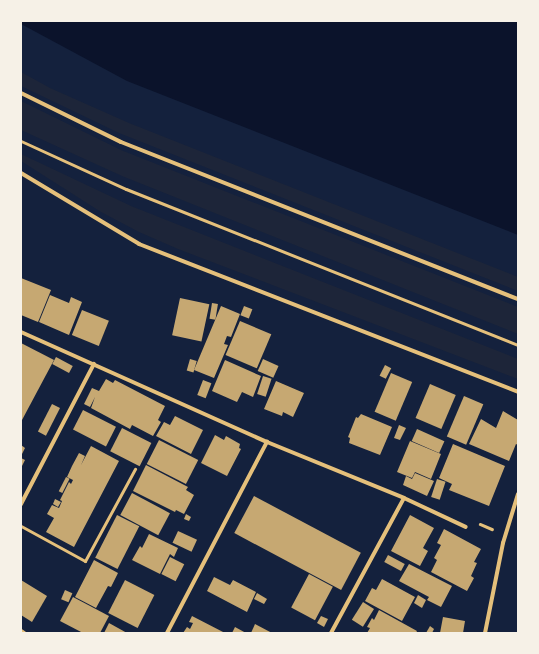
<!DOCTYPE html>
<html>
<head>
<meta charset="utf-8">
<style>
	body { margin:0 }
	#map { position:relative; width:539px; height:654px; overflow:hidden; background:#14213d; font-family:"PT Sans",sans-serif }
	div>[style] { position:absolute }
	.green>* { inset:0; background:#1d2539 }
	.water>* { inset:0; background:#0b132b }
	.building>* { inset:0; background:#c6a872; transform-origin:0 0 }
	.path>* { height:2.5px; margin:-1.25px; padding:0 1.25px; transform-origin:1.25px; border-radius:1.25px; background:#e5c07b }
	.service>* { height:3px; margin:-1.5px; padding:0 1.5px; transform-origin:1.5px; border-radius:1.5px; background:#e5c07b }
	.minor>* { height:4px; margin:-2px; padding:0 2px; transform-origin:2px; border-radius:2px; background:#e5c07b }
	span { translate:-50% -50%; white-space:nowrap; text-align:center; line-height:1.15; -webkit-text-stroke:3px #f6f1e7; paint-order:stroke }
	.frame { position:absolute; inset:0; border:22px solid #f6f1e7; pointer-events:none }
</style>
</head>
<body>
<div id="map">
	<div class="green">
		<i style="clip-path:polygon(21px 72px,50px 88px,129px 123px,518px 277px,518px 291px,119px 133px,21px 86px)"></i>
		<i style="clip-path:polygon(21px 101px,121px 150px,518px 307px,518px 334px,122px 176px,21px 130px)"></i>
		<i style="clip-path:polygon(21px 154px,131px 206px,518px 359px,518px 379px,178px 249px,139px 232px,101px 212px,21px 161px)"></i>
	</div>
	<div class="water">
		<i style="clip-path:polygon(21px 21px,518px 21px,518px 235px,127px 81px,21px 24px)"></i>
	</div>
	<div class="building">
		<i style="clip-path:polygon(21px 278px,51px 290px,38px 322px,21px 315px)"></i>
		<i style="clip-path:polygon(50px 295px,69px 303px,71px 297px,82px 302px,69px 335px,39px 322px)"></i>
		<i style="left:180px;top:298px;width:30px;height:38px;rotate:12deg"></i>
		<i style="left:212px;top:303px;width:6px;height:16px;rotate:9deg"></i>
		<i style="clip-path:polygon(221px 306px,240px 314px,231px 337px,227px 336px,224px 344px,228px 345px,214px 378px,194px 370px)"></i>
		<i style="left:244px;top:306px;width:9px;height:10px;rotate:21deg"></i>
		<i style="left:82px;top:310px;width:29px;height:27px;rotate:22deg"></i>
		<i style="left:240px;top:321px;width:34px;height:37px;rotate:23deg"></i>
		<i style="clip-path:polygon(21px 343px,54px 360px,22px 420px,21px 420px)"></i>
		<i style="left:56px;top:357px;width:19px;height:8px;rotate:28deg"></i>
		<i style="left:190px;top:359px;width:7px;height:12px;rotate:16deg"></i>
		<i style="left:263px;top:359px;width:17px;height:13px;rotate:24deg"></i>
		<i style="clip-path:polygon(225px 360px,261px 376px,253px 397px,242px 392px,237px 402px,212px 391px)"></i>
		<i style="left:385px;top:365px;width:7px;height:12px;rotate:27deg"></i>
		<i style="left:391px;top:373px;width:23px;height:42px;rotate:23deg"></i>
		<i style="left:263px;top:376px;width:9px;height:19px;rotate:18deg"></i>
		<i style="clip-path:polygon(106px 379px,113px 383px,115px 380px,165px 406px,158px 420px,161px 422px,153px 436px,132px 425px,130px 429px,91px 408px,95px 397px,90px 407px,84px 404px,92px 388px,99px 391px)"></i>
		<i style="left:203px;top:380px;width:9px;height:16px;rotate:21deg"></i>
		<i style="clip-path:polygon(276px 381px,304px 393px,293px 417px,283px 412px,282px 416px,264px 409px)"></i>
		<i style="left:430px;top:384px;width:28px;height:37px;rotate:23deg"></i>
		<i style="left:464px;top:396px;width:21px;height:44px;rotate:23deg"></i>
		<i style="left:52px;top:404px;width:9px;height:31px;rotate:27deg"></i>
		<i style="left:83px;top:410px;width:37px;height:22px;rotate:27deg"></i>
		<i style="clip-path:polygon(503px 411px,518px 420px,518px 445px,516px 444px,509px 461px,469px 444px,481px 419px,496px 428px)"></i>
		<i style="clip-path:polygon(361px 414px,392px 427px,380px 455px,349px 443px,350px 438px,348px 437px,356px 417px,358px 418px)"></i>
		<i style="clip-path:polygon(175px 416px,203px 430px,191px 454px,156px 436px,164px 422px,170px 425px)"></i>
		<i style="clip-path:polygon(399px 425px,406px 428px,400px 440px,394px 438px)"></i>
		<i style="left:122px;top:428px;width:33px;height:26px;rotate:27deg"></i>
		<i style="left:417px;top:429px;width:30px;height:13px;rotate:24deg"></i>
		<i style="clip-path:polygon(215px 435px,224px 440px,226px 436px,240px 444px,239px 448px,241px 449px,227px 476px,201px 463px)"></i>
		<i style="left:159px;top:440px;width:44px;height:27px;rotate:27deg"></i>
		<i style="clip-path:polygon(410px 441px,441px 454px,431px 479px,415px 472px,412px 478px,397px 472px)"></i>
		<i style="clip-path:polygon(453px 444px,505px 466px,489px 506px,449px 490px,452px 484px,439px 478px)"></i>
		<i style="clip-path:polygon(21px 445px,25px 448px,21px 456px)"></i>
		<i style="clip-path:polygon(91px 446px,119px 461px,74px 547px,46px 532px,54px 518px,47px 514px,52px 505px,59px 508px,62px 501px,60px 500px,69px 482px,71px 484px,73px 480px,67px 477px,72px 466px,78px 470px,72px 466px,79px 453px,85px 456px,81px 465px)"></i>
		<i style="clip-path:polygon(21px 458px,25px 460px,21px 468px)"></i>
		<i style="clip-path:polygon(146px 465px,188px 487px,186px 490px,194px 495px,184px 514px,176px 510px,175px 512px,133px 491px)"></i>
		<i style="clip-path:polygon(415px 473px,434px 481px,427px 496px,403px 485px,406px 476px,412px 479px)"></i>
		<i style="left:66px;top:477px;width:4px;height:16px;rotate:27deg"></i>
		<i style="left:437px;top:479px;width:9px;height:19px;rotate:18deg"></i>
		<i style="left:132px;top:493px;width:43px;height:25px;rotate:28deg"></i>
		<i style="left:254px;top:496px;width:121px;height:42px;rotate:28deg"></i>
		<i style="clip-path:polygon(55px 499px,61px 502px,58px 507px,53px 504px)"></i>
		<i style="clip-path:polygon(186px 514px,191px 517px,189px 521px,184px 519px)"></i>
		<i style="left:117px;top:515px;width:25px;height:48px;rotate:27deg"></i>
		<i style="clip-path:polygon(410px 515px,434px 528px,423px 548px,428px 551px,420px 566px,391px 551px)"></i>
		<i style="clip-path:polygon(444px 529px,481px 549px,474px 562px,477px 563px,471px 576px,474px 578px,467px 591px,431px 572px,437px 560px,434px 558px,441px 545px,437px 543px)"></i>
		<i style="left:178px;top:531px;width:21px;height:13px;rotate:25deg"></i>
		<i style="clip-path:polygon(149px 534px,178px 548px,174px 557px,170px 554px,160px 574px,132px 560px,140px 546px,142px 548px)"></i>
		<i style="left:388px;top:555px;width:19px;height:8px;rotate:28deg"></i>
		<i style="left:170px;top:557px;width:16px;height:19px;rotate:27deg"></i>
		<i style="clip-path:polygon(94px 560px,118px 573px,111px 587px,108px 586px,96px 608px,75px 597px)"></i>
		<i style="clip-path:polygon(409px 564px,452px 586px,441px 607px,427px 600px,429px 597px,399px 581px)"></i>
		<i style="left:309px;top:574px;width:27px;height:38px;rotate:28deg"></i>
		<i style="clip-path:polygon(214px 577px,230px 585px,233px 580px,256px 592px,247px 612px,207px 591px)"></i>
		<i style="clip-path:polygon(382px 579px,415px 597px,402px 621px,365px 601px,372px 588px,376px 590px)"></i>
		<i style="clip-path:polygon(21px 580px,47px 596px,32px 622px,21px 615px)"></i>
		<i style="left:125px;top:580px;width:33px;height:37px;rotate:27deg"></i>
		<i style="left:65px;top:590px;width:8px;height:10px;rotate:23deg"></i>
		<i style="clip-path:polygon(257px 593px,267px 599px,264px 604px,254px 599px)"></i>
		<i style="clip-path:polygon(418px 595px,426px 600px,422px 608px,414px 603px)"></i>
		<i style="clip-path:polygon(73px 597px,109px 616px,100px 633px,83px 633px,60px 621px)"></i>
		<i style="left:363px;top:602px;width:13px;height:21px;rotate:32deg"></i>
		<i style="clip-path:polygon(379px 610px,417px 631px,416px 633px,367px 633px,370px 628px,367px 627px,372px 618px,374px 620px)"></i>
		<i style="clip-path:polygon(192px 616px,225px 633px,183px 633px,187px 627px,190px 629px,193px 623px,189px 622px)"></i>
		<i style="clip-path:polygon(321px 616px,328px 619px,324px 627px,317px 623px)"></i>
		<i style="clip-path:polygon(443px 617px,465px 621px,463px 633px,440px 633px)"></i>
		<i style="clip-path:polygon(109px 623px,127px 633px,104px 633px)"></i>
		<i style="clip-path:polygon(255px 624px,272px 633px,251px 633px)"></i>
		<i style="clip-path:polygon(430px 626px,434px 629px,432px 633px,426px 633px)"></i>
		<i style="clip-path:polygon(235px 627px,246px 633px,232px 633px)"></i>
	</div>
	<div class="path">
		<i style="left:480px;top:524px;width:13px;rotate:23deg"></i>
	</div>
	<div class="service">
		<i style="left:21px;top:141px;width:115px;rotate:24.6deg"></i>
		<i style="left:126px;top:189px;width:422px;rotate:21.7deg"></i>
		<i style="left:21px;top:526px;width:73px;rotate:28.7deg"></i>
		<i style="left:85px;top:561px;width:105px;rotate:-61.5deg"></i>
	</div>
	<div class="minor">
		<i style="left:21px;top:93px;width:111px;rotate:26.1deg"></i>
		<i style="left:121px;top:142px;width:427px;rotate:21.6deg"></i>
		<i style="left:21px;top:173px;width:138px;rotate:31deg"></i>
		<i style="left:139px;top:244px;width:407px;rotate:21.3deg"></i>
		<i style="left:21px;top:332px;width:269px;rotate:24.1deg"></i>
		<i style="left:267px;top:442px;width:148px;rotate:22.2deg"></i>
		<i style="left:404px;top:498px;width:68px;rotate:25.1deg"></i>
		<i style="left:21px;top:504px;width:158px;rotate:-62.5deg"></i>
		<i style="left:21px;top:631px;width:4px;rotate:34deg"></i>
		<i style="left:167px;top:633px;width:216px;rotate:-62.4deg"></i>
		<i style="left:331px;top:633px;width:153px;rotate:-61.6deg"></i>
		<i style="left:485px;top:633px;width:92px;rotate:-78.7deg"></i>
		<i style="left:503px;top:543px;width:51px;rotate:-73deg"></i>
	</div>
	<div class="frame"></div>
</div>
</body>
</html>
